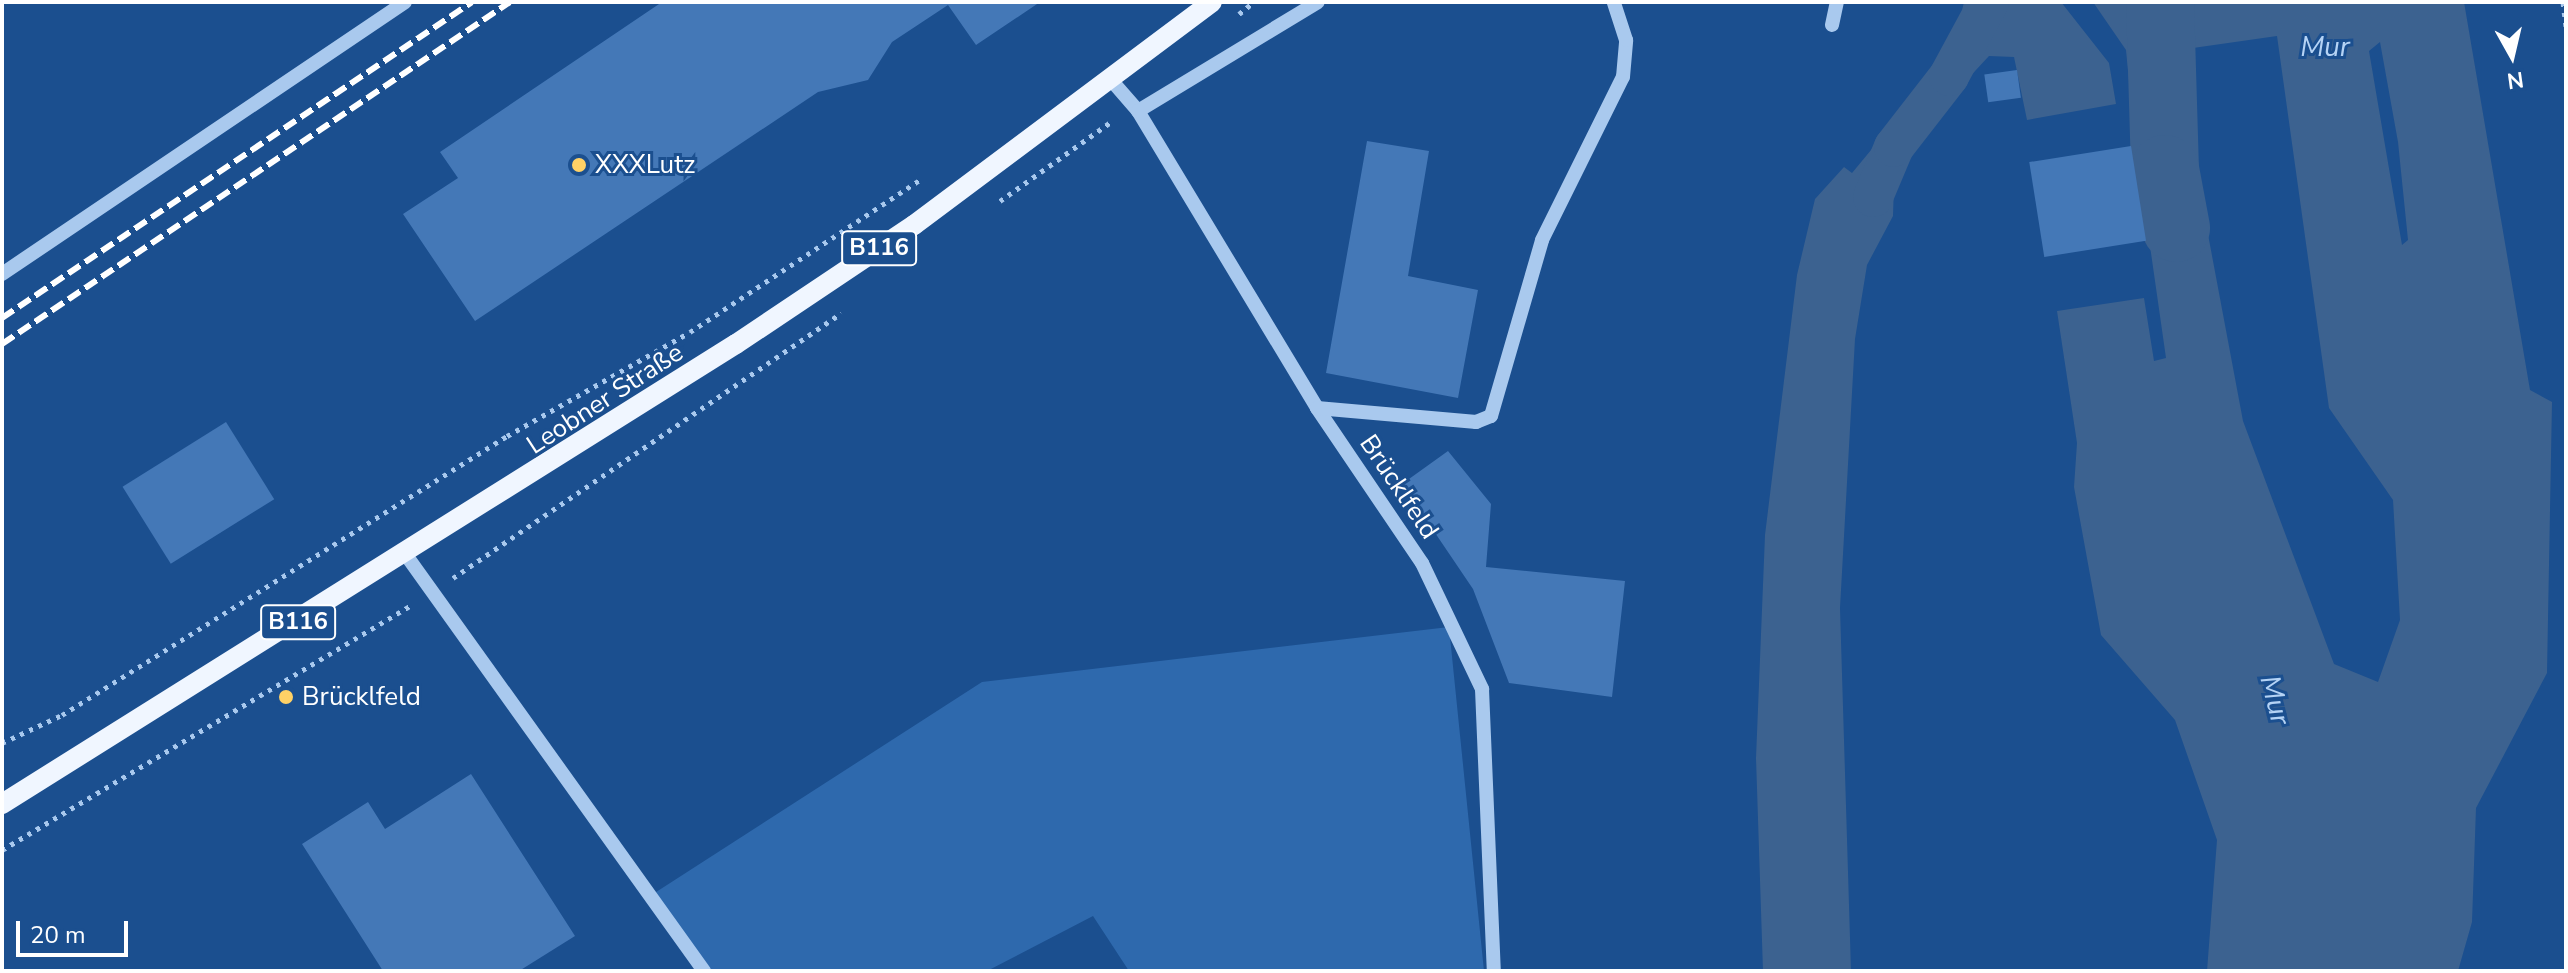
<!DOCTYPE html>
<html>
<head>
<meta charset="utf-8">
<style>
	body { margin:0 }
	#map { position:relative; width:2568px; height:973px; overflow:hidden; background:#1b4f8f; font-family:"Nunito Sans",sans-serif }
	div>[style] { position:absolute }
	.green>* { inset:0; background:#2e69ad }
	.water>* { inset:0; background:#3c6290 }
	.canal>* { height:40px; margin:-20px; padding:0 20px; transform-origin:20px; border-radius:20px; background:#3c6290 }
	.river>* { height:68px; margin:-34px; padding:0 34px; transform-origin:34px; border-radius:34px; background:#3c6290 }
	.building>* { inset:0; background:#4478b7; transform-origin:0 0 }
	.path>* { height:5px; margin-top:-2.5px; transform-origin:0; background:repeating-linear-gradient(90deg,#a9c9ee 0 4px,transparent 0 10px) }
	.minor>* { height:14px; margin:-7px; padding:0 7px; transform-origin:7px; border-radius:7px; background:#a9c9ee }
	.major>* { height:20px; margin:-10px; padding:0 10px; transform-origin:10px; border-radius:10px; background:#f0f6ff }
	.rail>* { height:6px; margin-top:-3px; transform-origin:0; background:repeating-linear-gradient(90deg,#fff 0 14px,transparent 0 20px) }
	.dots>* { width:22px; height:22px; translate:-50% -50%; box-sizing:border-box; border:4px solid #1b4f8f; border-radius:50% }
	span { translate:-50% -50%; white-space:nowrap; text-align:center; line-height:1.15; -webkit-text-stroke:6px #1b4f8f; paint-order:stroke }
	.shield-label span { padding:2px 6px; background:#1b4f8f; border:2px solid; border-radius:6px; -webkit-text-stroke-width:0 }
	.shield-label { font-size:24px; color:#fff; font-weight:700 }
	.poi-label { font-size:26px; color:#fff }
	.left { translate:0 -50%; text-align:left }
	.street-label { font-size:26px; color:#fff }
	.water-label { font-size:28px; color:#b5d3f5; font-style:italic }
	.frame { position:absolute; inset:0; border:4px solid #fff; pointer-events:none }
	.north { position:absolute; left:2472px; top:16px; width:80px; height:80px; -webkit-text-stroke:6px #1b4f8f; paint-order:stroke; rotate:172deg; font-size:22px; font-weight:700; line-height:32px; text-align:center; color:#fff }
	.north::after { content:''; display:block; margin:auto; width:28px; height:36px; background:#fff; clip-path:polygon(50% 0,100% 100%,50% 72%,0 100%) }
	.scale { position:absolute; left:16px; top:921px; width:112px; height:36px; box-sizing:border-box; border:4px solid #fff; border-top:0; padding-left:10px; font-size:24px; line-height:28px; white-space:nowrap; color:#fff; -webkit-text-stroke:6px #1b4f8f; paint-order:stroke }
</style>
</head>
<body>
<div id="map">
	<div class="green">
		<i style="clip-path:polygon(1449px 627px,1484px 971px,1129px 971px,1093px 916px,987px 971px,702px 971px,653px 894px,982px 682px)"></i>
	</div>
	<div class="water">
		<i style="clip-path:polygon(1964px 2px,2061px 2px,2109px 63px,2116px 104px,2027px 120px,2014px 57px,1989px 56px,1962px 85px,1937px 68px,1954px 45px)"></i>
		<i style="clip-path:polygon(evenodd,2093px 2px,2464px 2px,2530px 390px,2552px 402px,2547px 673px,2476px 808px,2472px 922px,2458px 971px,2207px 971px,2217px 840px,2175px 720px,2101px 635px,2074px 487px,2077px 443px,2057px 311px,2144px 298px,2154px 361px,2166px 358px,2135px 141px,2189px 133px,2243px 421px,2334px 664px,2378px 682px,2400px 620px,2393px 500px,2329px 408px,2277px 36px,2179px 50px,2184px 92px,2131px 102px,2126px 50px,2093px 2px,2380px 42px,2398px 142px,2408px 240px,2402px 245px,2369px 51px,2380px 42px)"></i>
		<i style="clip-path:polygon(1881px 138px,1908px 158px,1894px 184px,1893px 216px,1867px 265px,1855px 339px,1840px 608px,1851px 971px,1763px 971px,1756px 758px,1765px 535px,1797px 275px,1815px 199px,1844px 167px,1852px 173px)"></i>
	</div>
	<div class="canal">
		<i style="left:1873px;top:197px;width:54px;rotate:-67.2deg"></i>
		<i style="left:1894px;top:147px;width:90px;rotate:-52.2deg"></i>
		<i style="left:1949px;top:76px;width:84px;rotate:-61.6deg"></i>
	</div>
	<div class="river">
		<i style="left:2160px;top:2px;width:167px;rotate:88.3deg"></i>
		<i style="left:2165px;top:169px;width:60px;rotate:79.4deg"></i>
	</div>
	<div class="building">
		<i style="clip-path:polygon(662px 2px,1040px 2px,976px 45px,948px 5px,892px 42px,868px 80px,818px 92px,475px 321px,403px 214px,458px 178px,440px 152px)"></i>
		<i style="left:2017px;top:70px;width:28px;height:33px;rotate:82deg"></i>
		<i style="clip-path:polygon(1367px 141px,1429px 151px,1408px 276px,1478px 290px,1458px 398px,1326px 373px)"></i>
		<i style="left:2131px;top:146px;width:96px;height:103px;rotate:81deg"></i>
		<i style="left:226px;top:422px;width:91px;height:122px;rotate:58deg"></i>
		<i style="clip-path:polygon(1448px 451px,1491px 504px,1486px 567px,1625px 581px,1612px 697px,1509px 683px,1473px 589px,1402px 484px)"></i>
		<i style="clip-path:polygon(471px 774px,575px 936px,519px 971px,383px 971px,302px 844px,368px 802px,385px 829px)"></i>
	</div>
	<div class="path">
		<i style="left:2563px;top:2px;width:25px;rotate:83deg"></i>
		<i style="left:1239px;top:14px;width:19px;rotate:-39deg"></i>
		<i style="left:1000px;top:201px;width:138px;rotate:-35.5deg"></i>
		<i style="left:453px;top:578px;width:470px;rotate:-34.3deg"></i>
		<i style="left:2px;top:743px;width:66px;rotate:-25deg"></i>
		<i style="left:62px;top:715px;width:525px;rotate:-32.09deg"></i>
		<i style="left:507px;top:436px;width:210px;rotate:-29.6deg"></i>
		<i style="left:690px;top:332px;width:279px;rotate:-33.5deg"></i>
		<i style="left:2px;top:850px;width:477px;rotate:-30.9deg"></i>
	</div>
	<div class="minor">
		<i style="left:1832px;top:25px;width:24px;rotate:-78deg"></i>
		<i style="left:1112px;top:81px;width:40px;rotate:49deg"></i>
		<i style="left:1138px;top:111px;width:347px;rotate:58.9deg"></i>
		<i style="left:1317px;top:408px;width:187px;rotate:55.9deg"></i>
		<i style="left:1422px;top:563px;width:140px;rotate:64.5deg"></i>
		<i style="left:1482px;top:689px;width:282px;rotate:87.6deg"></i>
		<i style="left:1138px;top:111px;width:210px;rotate:-31.2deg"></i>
		<i style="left:2px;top:274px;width:486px;rotate:-34deg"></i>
		<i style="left:1317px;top:408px;width:160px;rotate:5deg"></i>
		<i style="left:1476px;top:422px;width:16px;rotate:-22deg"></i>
		<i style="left:1491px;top:416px;width:183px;rotate:-73.8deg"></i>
		<i style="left:1542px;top:240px;width:182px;rotate:-63.6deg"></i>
		<i style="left:1623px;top:77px;width:37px;rotate:-85deg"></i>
		<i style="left:1626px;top:40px;width:40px;rotate:-108deg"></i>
		<i style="left:406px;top:555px;width:512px;rotate:54.38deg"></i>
	</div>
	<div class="major">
		<i style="left:2px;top:804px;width:866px;rotate:-32.08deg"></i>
		<i style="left:736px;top:344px;width:214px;rotate:-33.8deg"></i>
		<i style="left:914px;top:225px;width:372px;rotate:-36.8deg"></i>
	</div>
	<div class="rail">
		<i style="left:2px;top:318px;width:566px;rotate:-33.91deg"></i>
		<i style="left:2px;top:344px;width:612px;rotate:-33.95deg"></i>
	</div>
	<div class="dots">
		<i style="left:579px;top:165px;background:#ffd166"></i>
		<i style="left:286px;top:697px;background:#ffd166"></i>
	</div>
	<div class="shield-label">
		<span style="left:879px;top:248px">B116</span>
		<span style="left:298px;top:622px">B116</span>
	</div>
	<div class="poi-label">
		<span class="left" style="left:595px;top:165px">XXXLutz</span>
		<span class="left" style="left:302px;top:697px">Brücklfeld</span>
	</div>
	<div class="street-label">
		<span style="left:605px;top:399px;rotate:-33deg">Leobner Straße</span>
		<span style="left:1399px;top:487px;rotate:56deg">Brücklfeld</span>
	</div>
	<div class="water-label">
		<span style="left:2325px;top:47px">Mur</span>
		<span style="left:2275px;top:700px;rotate:76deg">Mur</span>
	</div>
	<div class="frame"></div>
	<div class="north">N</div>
	<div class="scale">20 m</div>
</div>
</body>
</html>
